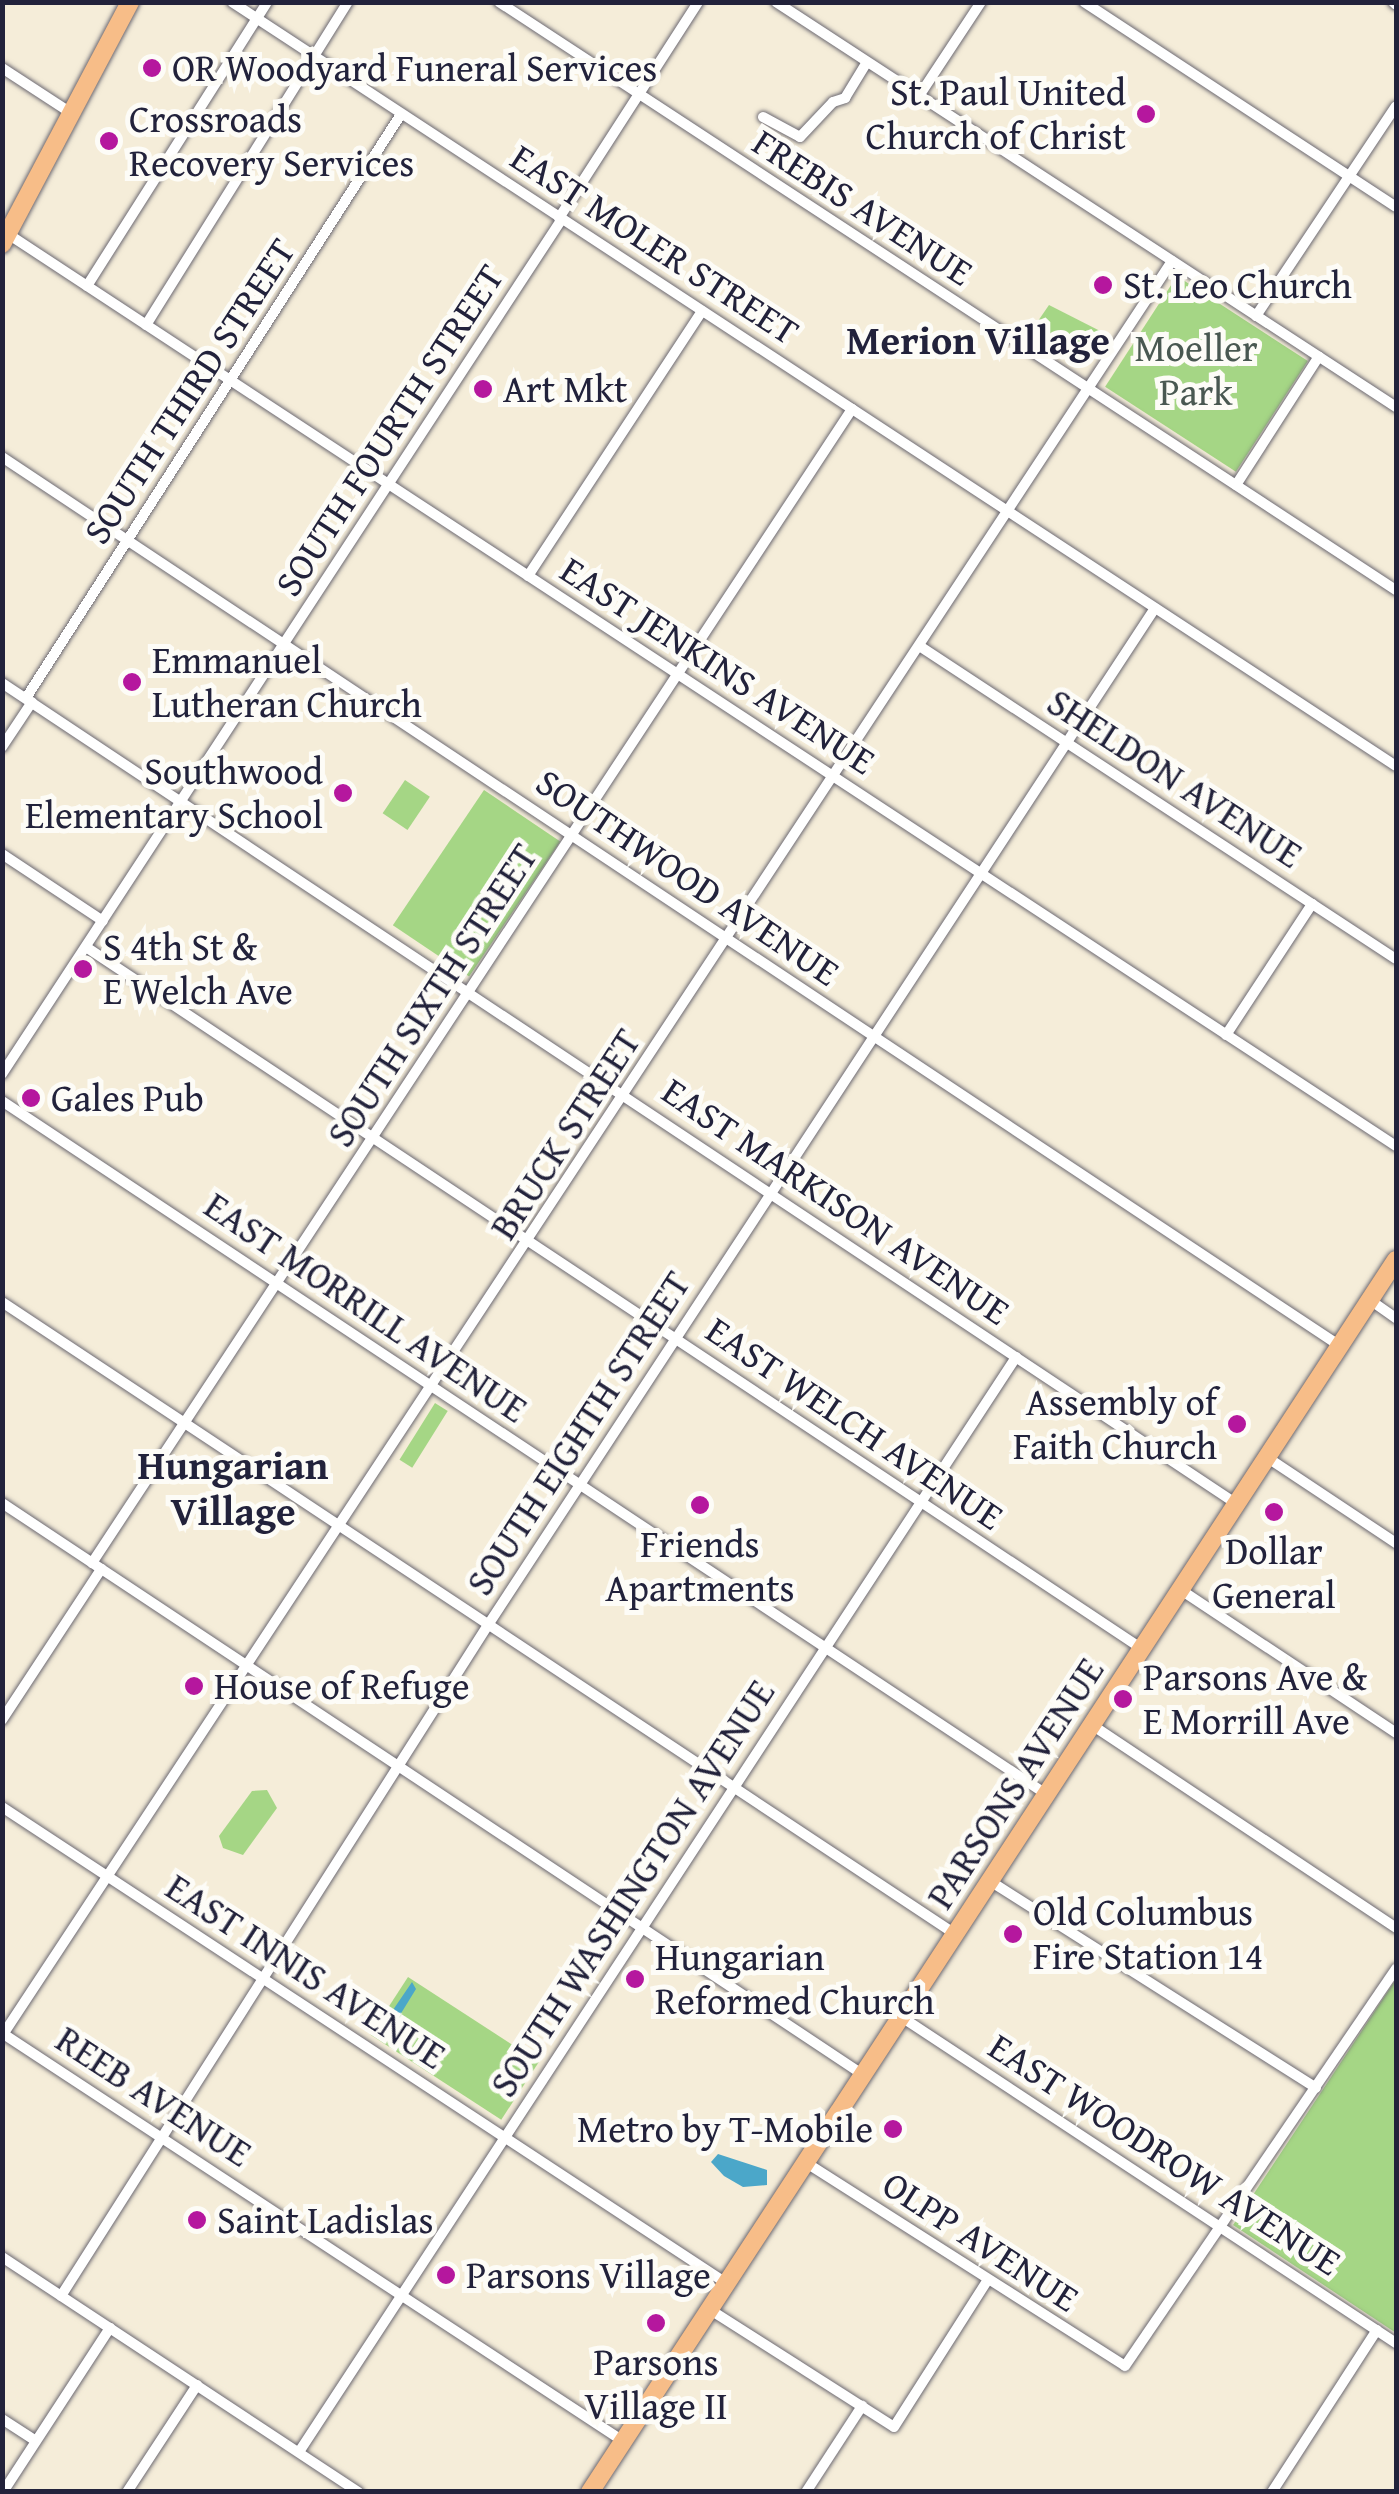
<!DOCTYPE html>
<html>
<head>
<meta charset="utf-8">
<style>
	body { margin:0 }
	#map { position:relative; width:1399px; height:2494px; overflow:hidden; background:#f5edd9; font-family:"Gentium Book Plus",serif }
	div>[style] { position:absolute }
	.green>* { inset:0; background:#a5d685; transform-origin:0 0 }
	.water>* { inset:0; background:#4ba7c9 }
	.roads { filter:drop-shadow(0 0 2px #6c6972) drop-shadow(0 0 2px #6c6972) }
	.street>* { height:10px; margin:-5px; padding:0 5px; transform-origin:5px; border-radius:5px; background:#fff }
	.primary>* { height:18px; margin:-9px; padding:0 9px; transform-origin:9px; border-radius:9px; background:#f7bd88 }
	.dots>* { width:28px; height:28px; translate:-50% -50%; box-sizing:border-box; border:5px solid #fdfcf7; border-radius:50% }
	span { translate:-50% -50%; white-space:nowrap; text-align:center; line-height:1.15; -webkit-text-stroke:10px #fdfcf7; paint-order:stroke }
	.poi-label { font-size:38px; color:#22223b }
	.left { translate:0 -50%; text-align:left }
	.right { translate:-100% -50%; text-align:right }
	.street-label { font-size:38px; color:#22223b }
	.park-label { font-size:38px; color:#495851 }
	.neighbourhood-label { font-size:40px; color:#22223b; font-weight:700 }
	.frame { position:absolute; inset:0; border:5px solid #22223b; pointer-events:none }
</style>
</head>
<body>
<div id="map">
	<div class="green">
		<i style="left:1177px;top:276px;width:156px;height:132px;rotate:33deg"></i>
		<i style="clip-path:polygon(1049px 305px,1108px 335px,1086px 366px,1029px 334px)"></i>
		<i style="left:405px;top:780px;width:30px;height:40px;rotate:34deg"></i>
		<i style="left:484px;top:790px;width:92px;height:163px;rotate:34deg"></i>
		<i style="left:435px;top:1403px;width:15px;height:67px;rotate:32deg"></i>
		<i style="clip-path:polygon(267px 1790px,277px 1808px,243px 1855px,223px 1848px,219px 1836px,252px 1791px)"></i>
		<i style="left:408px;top:1977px;width:156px;height:69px;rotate:33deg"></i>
		<i style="clip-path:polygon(1396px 1979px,1396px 2333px,1233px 2225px)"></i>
	</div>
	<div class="water">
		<i style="clip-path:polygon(412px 1982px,416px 1989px,392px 2028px,409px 2040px,405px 2053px,378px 2032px)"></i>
		<i style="clip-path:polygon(718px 2154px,767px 2170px,767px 2185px,743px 2187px,724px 2176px,711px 2162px)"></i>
	</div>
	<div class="roads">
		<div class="street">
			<i style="left:232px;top:2px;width:1392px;rotate:33.28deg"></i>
			<i style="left:499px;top:2px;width:1073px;rotate:33.25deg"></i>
			<i style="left:776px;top:2px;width:741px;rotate:33.15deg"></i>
			<i style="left:1084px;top:2px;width:373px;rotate:33.3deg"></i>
			<i style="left:1393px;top:2px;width:4px;rotate:45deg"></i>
			<i style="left:2px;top:68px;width:82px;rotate:33.1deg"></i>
			<i style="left:919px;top:96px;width:113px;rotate:-56.6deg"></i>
			<i style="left:763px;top:117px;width:42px;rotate:28.4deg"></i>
			<i style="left:800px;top:137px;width:48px;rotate:-46.7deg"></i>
			<i style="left:833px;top:102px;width:13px;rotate:-18deg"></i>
			<i style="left:845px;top:98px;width:42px;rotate:-58.6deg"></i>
			<i style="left:559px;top:218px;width:257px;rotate:-57.2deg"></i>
			<i style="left:8px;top:234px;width:1661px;rotate:33.31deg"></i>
			<i style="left:87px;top:286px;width:336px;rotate:-57.6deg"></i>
			<i style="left:1256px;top:316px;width:252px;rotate:-56.3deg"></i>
			<i style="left:146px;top:325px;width:381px;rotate:-58deg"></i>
			<i style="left:2px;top:457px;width:1606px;rotate:33.6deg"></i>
			<i style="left:1236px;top:485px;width:153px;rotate:-57.2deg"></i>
			<i style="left:528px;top:576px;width:317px;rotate:-56.7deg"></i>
			<i style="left:921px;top:647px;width:568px;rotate:33.3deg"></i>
			<i style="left:2px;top:683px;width:1483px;rotate:33.62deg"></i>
			<i style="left:26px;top:698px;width:694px;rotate:-57.29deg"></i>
			<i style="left:2px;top:747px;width:54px;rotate:-56.3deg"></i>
			<i style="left:2px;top:854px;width:121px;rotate:33.6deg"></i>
			<i style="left:86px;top:947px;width:1268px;rotate:33.61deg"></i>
			<i style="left:1226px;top:1035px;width:157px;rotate:-56.7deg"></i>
			<i style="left:2px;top:1074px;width:1022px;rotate:-56.78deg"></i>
			<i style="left:2px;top:1101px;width:1253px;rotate:33.58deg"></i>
			<i style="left:1370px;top:1300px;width:32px;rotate:35deg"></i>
			<i style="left:2px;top:1302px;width:1144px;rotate:33.55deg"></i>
			<i style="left:1268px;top:1458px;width:154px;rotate:33.6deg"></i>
			<i style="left:2px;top:1503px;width:1032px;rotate:33.58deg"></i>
			<i style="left:92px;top:1563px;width:1382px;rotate:-56.63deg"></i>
			<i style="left:1181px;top:1590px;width:258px;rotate:33.6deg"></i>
			<i style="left:2px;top:1720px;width:181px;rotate:-56.7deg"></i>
			<i style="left:1092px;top:1725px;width:366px;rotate:33.7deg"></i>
			<i style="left:2px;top:1807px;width:866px;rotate:33.32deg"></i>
			<i style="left:990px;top:1881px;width:386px;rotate:32.4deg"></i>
			<i style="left:900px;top:2016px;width:594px;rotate:33.4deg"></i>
			<i style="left:2px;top:2033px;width:743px;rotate:33.31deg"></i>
			<i style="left:2px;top:2036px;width:2126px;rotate:-56.61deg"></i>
			<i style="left:805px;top:2162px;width:379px;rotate:32.5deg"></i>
			<i style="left:1125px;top:2366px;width:481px;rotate:-55.7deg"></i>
			<i style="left:2px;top:2257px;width:427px;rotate:33.4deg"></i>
			<i style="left:61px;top:2296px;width:795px;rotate:-57.53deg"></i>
			<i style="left:488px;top:1625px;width:1216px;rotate:-56.74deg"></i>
			<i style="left:709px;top:2309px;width:219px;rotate:32.5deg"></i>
			<i style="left:894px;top:2427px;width:173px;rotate:-57.5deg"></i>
			<i style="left:2px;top:2419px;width:40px;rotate:32.9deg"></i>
			<i style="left:299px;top:2452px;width:1309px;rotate:-56.78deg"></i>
			<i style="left:3px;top:2492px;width:196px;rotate:-56.9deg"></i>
			<i style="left:127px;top:2492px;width:128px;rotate:-56.8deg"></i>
			<i style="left:806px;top:2492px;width:103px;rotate:-56.9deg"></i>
			<i style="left:1272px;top:2492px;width:193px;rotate:-57.1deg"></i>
		</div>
		<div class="primary">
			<i style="left:2px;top:244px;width:274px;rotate:-62.1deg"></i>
			<i style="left:590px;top:2492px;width:1472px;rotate:-56.81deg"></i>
		</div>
	</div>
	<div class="dots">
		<i style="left:152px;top:68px;background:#b5179e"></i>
		<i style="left:1146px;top:114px;background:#b5179e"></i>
		<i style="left:109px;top:141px;background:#b5179e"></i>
		<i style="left:1103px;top:285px;background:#b5179e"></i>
		<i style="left:483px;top:389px;background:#b5179e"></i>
		<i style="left:132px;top:682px;background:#b5179e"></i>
		<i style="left:343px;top:793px;background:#b5179e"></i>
		<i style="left:83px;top:969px;background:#b5179e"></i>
		<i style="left:31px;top:1098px;background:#b5179e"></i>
		<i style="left:1237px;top:1424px;background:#b5179e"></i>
		<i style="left:700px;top:1505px;background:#b5179e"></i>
		<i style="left:1274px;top:1512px;background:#b5179e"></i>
		<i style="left:194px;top:1686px;background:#b5179e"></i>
		<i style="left:1123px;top:1699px;background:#b5179e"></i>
		<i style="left:1013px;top:1934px;background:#b5179e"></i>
		<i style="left:635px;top:1979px;background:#b5179e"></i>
		<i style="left:893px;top:2129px;background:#b5179e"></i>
		<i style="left:197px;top:2220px;background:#b5179e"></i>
		<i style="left:446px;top:2275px;background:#b5179e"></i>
		<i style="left:656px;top:2323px;background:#b5179e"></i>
	</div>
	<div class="poi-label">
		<span class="left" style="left:172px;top:68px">OR Woodyard Funeral Services</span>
		<span class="right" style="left:1126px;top:114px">St. Paul United<br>Church of Christ</span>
		<span class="left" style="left:129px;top:141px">Crossroads<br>Recovery Services</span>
		<span class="left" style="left:1123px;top:285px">St. Leo Church</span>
		<span class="left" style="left:503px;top:389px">Art Mkt</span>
		<span class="left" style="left:152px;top:682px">Emmanuel<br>Lutheran Church</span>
		<span class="right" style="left:323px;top:793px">Southwood<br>Elementary School</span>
		<span class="left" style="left:103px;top:969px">S 4th St &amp;<br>E Welch Ave</span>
		<span class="left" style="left:51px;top:1098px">Gales Pub</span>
		<span class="right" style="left:1217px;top:1424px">Assembly of<br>Faith Church</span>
		<span style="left:700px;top:1566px">Friends<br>Apartments</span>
		<span style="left:1274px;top:1573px">Dollar<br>General</span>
		<span class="left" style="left:1143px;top:1699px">Parsons Ave &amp;<br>E Morrill Ave</span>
		<span class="left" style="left:214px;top:1686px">House of Refuge</span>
		<span class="left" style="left:1033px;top:1934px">Old Columbus<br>Fire Station 14</span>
		<span class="left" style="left:655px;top:1979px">Hungarian<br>Reformed Church</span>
		<span class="right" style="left:873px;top:2129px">Metro by T-Mobile</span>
		<span class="left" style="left:217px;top:2220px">Saint Ladislas</span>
		<span class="left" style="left:466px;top:2275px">Parsons Village</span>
		<span style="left:656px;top:2384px">Parsons<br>Village II</span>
	</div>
	<div class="street-label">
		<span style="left:863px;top:207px;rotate:33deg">FREBIS AVENUE</span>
		<span style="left:655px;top:244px;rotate:33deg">EAST MOLER STREET</span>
		<span style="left:189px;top:391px;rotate:-57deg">SOUTH THIRD STREET</span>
		<span style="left:389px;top:430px;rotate:-57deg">SOUTH FOURTH STREET</span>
		<span style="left:718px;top:665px;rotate:33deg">EAST JENKINS AVENUE</span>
		<span style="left:1175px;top:778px;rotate:33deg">SHELDON AVENUE</span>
		<span style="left:688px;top:877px;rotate:34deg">SOUTHWOOD AVENUE</span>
		<span style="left:432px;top:995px;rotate:-57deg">SOUTH SIXTH STREET</span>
		<span style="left:565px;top:1134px;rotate:-57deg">BRUCK STREET</span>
		<span style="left:836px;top:1201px;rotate:34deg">EAST MARKISON AVENUE</span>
		<span style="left:366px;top:1307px;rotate:34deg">EAST MORRILL AVENUE</span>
		<span style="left:855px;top:1423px;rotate:34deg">EAST WELCH AVENUE</span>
		<span style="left:578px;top:1433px;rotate:-57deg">SOUTH EIGHTH STREET</span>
		<span style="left:1015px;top:1783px;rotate:-57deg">PARSONS AVENUE</span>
		<span style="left:632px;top:1888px;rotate:-57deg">SOUTH WASHINGTON AVENUE</span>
		<span style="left:306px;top:1971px;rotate:33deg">EAST INNIS AVENUE</span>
		<span style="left:154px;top:2096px;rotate:33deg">REEB AVENUE</span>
		<span style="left:1165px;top:2154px;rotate:33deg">EAST WOODROW AVENUE</span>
		<span style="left:981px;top:2241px;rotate:33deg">OLPP AVENUE</span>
	</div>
	<div class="park-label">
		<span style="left:1196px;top:370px">Moeller<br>Park</span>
	</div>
	<div class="neighbourhood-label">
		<span style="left:978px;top:340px">Merion Village</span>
		<span style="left:233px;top:1488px">Hungarian<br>Village</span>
	</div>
	<div class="frame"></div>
</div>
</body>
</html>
